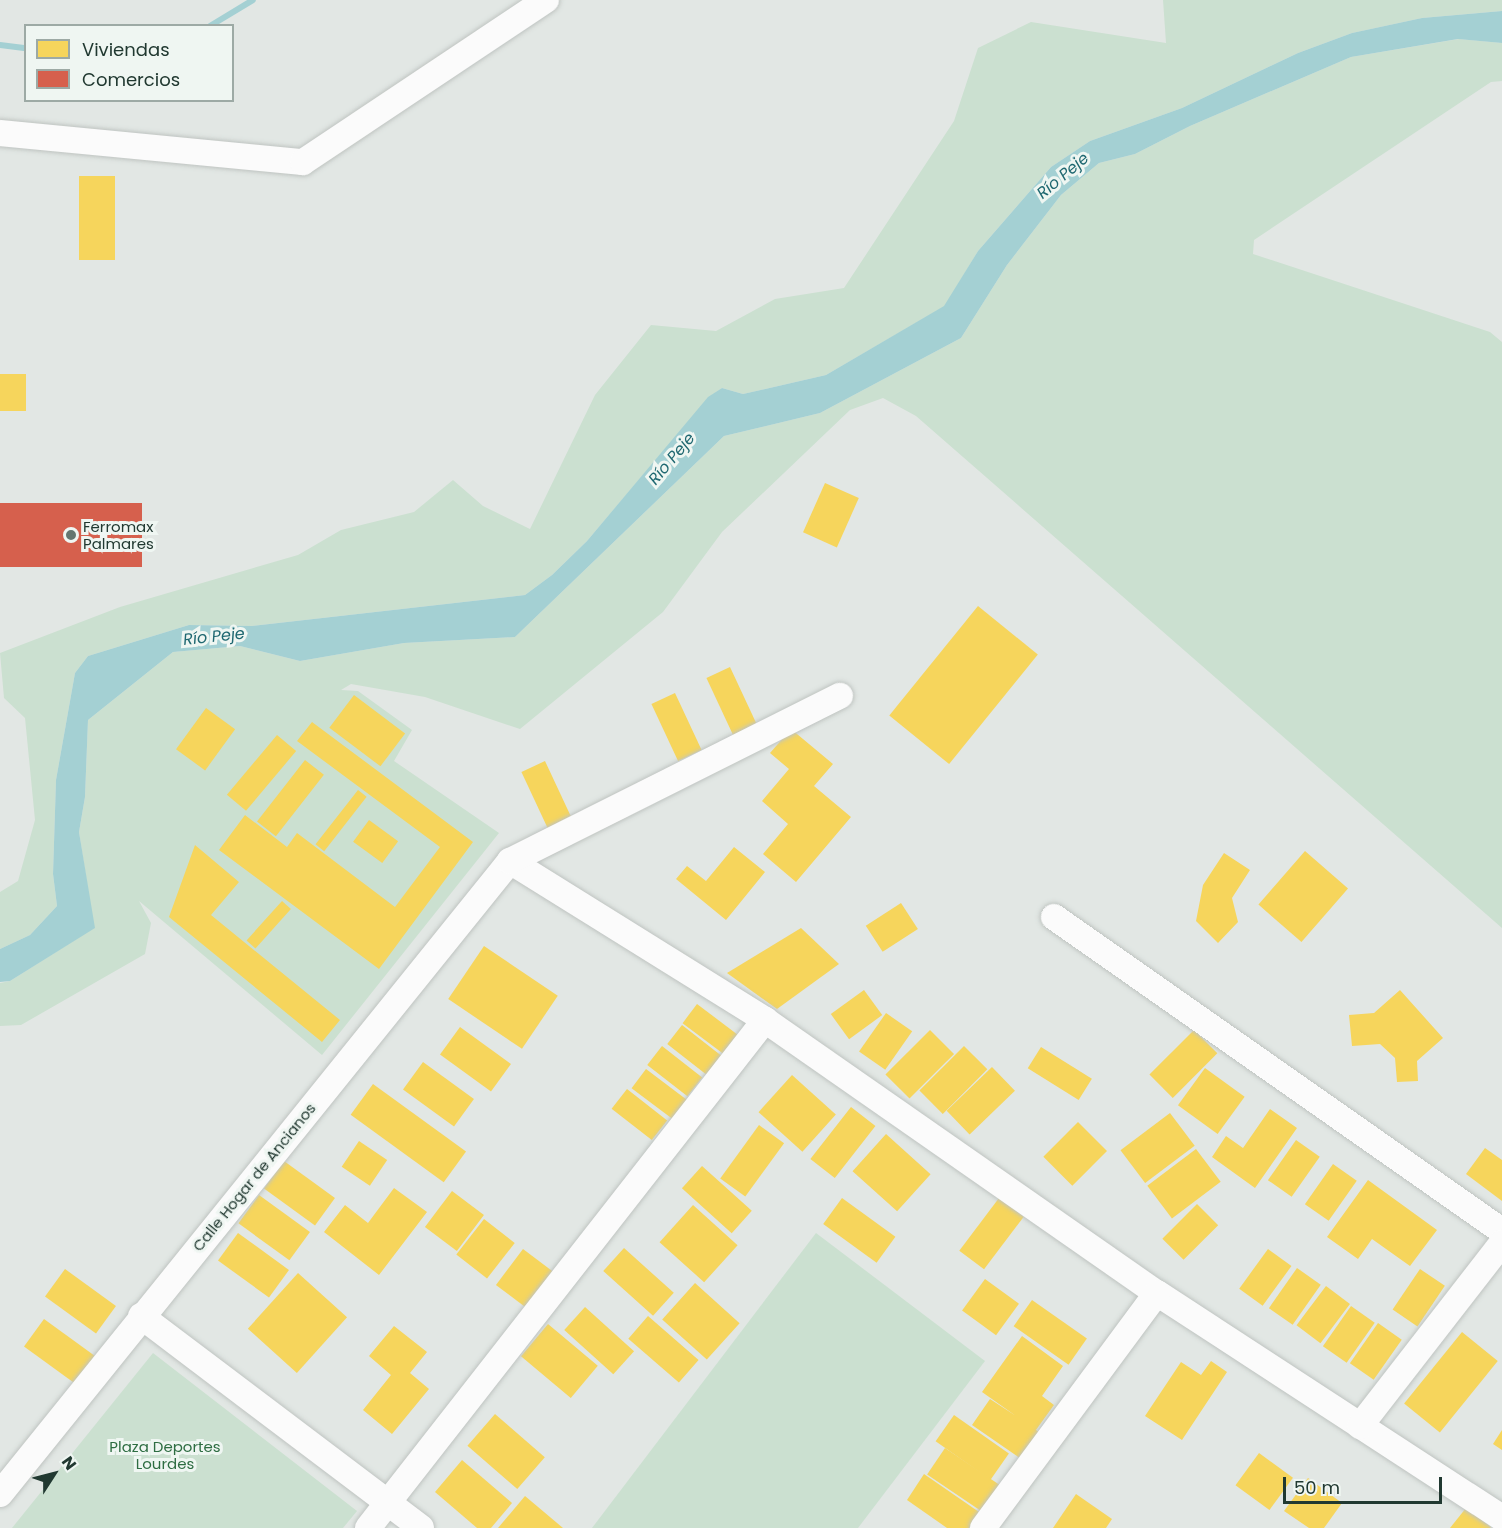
<!DOCTYPE html>
<html>
<head>
<meta charset="utf-8">
<style>
	body { margin:0 }
	#map { position:relative; width:1502px; height:1528px; overflow:hidden; background:#e2e7e4; font-family:Poppins,sans-serif }
	div>[style] { position:absolute }
	.green>* { inset:0; background:#cbe0d0 }
	.water>* { inset:0; background:#a4d0d3 }
	.homes>* { inset:0; background:#f6d55c; transform-origin:0 0 }
	.shops>* { inset:0; background:#d6604d; transform-origin:0 0 }
	.stream>* { height:6px; margin:-3px; padding:0 3px; transform-origin:3px; border-radius:3px; background:#a4d0d3 }
	.roads { filter:drop-shadow(0 0 2px #bfc4c1) drop-shadow(0 0 2px #bfc4c1) }
	.street>* { height:26px; margin:-13px; padding:0 13px; transform-origin:13px; border-radius:13px; background:#fbfbfb }
	.dots>* { width:16px; height:16px; translate:-50% -50%; box-sizing:border-box; border:3px solid #eff6f2; border-radius:50% }
	span { translate:-50% -50%; white-space:nowrap; text-align:center; line-height:1.15; -webkit-text-stroke:6px #eff6f2; paint-order:stroke }
	.poi-label { font-size:15px; color:#213931 }
	.left { translate:0 -50%; text-align:left }
	.street-label { font-size:15px; color:#213931 }
	.park-label { font-size:15px; color:#2e6d42 }
	.water-label { font-size:16px; color:#1f6871; font-style:italic }
	.legend { position:absolute; left:24px; top:24px; width:210px; height:78px; box-sizing:border-box; background:#eff6f2; border:2px solid #9daaa5; margin:0; padding:8px 10px; list-style:none; font-size:18px; color:#213931 }
	.legend li { display:flex; align-items:center; gap:12px; height:30px }
	.legend b { width:30px; border:2px solid #9daaa5 }
	.north { position:absolute; left:24px; top:1444px; width:60px; height:60px; -webkit-text-stroke:4px #eff6f2; paint-order:stroke; rotate:54deg; font-size:16px; font-weight:700; line-height:24px; text-align:center; color:#213931 }
	.north::after { content:''; display:block; margin:auto; width:21px; height:27px; background:#213931; clip-path:polygon(50% 0,100% 100%,50% 72%,0 100%) }
	.scale { position:absolute; left:1283px; top:1477px; width:159px; height:27px; box-sizing:border-box; border:3px solid #213931; border-top:0; padding-left:8px; font-size:18px; line-height:21px; white-space:nowrap; color:#213931; -webkit-text-stroke:4px #eff6f2; paint-order:stroke }
</style>
</head>
<body>
<div id="map">
	<div class="green">
		<i style="clip-path:polygon(1163px 0,1502px 0,1502px 11px,1422px 18px,1352px 33px,1298px 53px,1182px 108px,1090px 141px,1051px 167px,978px 251px,945px 306px,826px 375px,743px 394px,722px 388px,709px 397px,587px 541px,552px 575px,525px 595px,252px 626px,189px 625px,88px 656px,75px 673px,56px 780px,53px 874px,57px 906px,30px 935px,0 949px,0 892px,18px 881px,35px 820px,25px 718px,4px 698px,0 653px,120px 607px,298px 555px,341px 530px,414px 512px,453px 480px,483px 506px,530px 529px,595px 395px,651px 325px,716px 331px,775px 299px,844px 288px,954px 121px,978px 48px,1031px 22px,1166px 43px)"></i>
		<i style="clip-path:polygon(1459px 39px,1502px 43px,1502px 81px,1491px 82px,1254px 240px,1253px 254px,1490px 332px,1502px 342px,1502px 928px,916px 416px,883px 398px,850px 410px,722px 532px,663px 612px,520px 729px,425px 697px,351px 684px,341px 690px,358px 691px,412px 730px,394px 761px,499px 833px,322px 1055px,139px 901px,151px 923px,145px 954px,21px 1025px,0 1026px,0 983px,10px 981px,94px 928px,79px 832px,85px 797px,88px 720px,173px 652px,240px 646px,300px 661px,404px 643px,515px 637px,724px 436px,820px 413px,961px 338px,1007px 265px,1061px 195px,1099px 163px,1135px 154px,1190px 126px,1351px 57px)"></i>
		<i style="clip-path:polygon(816px 1233px,985px 1361px,858px 1528px,592px 1528px)"></i>
		<i style="clip-path:polygon(153px 1353px,357px 1511px,343px 1528px,12px 1528px)"></i>
	</div>
	<div class="water">
		<i style="clip-path:polygon(1502px 11px,1502px 43px,1458px 39px,1351px 57px,1190px 126px,1135px 154px,1099px 163px,1061px 195px,1007px 265px,961px 338px,820px 413px,724px 436px,515px 637px,404px 643px,300px 661px,240px 646px,173px 652px,88px 720px,85px 797px,79px 832px,95px 928px,10px 981px,0 982px,0 949px,30px 935px,57px 906px,53px 874px,56px 780px,75px 673px,88px 656px,189px 625px,252px 626px,525px 595px,552px 575px,587px 541px,708px 397px,722px 388px,743px 394px,826px 375px,944px 306px,978px 251px,1051px 167px,1090px 141px,1182px 108px,1298px 53px,1352px 33px,1422px 18px)"></i>
	</div>
	<div class="homes">
		<i style="left:79px;top:176px;width:36px;height:84px"></i>
		<i style="left:0;top:374px;width:26px;height:37px"></i>
		<i style="left:825px;top:483px;width:37px;height:54px;rotate:24deg"></i>
		<i style="left:978px;top:606px;width:77px;height:141px;rotate:39deg"></i>
		<i style="left:730px;top:667px;width:63px;height:26px;rotate:65deg"></i>
		<i style="left:675px;top:693px;width:63px;height:26px;rotate:65deg"></i>
		<i style="left:354px;top:695px;width:64px;height:41px;rotate:37deg"></i>
		<i style="left:206px;top:708px;width:36px;height:51px;rotate:36deg"></i>
		<i style="clip-path:polygon(312px 722px,473px 842px,379px 969px,219px 850px,245px 815px,287px 847px,297px 833px,395px 907px,440px 847px,297px 741px)"></i>
		<i style="clip-path:polygon(791px 729px,833px 764px,814px 786px,851px 817px,796px 882px,763px 854px,788px 824px,762px 801px,789px 769px,770px 753px)"></i>
		<i style="left:277px;top:735px;width:25px;height:78px;rotate:40deg"></i>
		<i style="left:305px;top:760px;width:24px;height:78px;rotate:38deg"></i>
		<i style="left:545px;top:761px;width:63px;height:26px;rotate:65deg"></i>
		<i style="left:358px;top:790px;width:11px;height:69px;rotate:38deg"></i>
		<i style="left:369px;top:820px;width:36px;height:27px;rotate:36deg"></i>
		<i style="clip-path:polygon(195px 845px,239px 882px,211px 915px,340px 1020px,322px 1042px,169px 917px)"></i>
		<i style="clip-path:polygon(734px 847px,765px 872px,726px 920px,676px 879px,687px 866px,706px 881px)"></i>
		<i style="left:1305px;top:851px;width:57px;height:71px;rotate:41deg"></i>
		<i style="clip-path:polygon(1224px 853px,1250px 870px,1232px 898px,1238px 922px,1218px 943px,1196px 921px,1203px 885px)"></i>
		<i style="left:282px;top:901px;width:12px;height:53px;rotate:42deg"></i>
		<i style="left:901px;top:903px;width:31px;height:42px;rotate:57deg"></i>
		<i style="clip-path:polygon(801px 928px,839px 964px,777px 1009px,727px 973px)"></i>
		<i style="left:484px;top:946px;width:89px;height:64px;rotate:34deg"></i>
		<i style="left:864px;top:990px;width:31px;height:41px;rotate:54deg"></i>
		<i style="clip-path:polygon(1400px 990px,1443px 1038px,1417px 1061px,1418px 1081px,1397px 1082px,1395px 1058px,1380px 1044px,1352px 1046px,1349px 1015px,1374px 1013px)"></i>
		<i style="left:697px;top:1004px;width:51px;height:24px;rotate:37deg"></i>
		<i style="left:886px;top:1013px;width:32px;height:47px;rotate:35deg"></i>
		<i style="left:682px;top:1025px;width:52px;height:24px;rotate:38deg"></i>
		<i style="left:460px;top:1027px;width:63px;height:34px;rotate:36deg"></i>
		<i style="left:930px;top:1030px;width:34px;height:63px;rotate:45deg"></i>
		<i style="left:1194px;top:1030px;width:33px;height:63px;rotate:45deg"></i>
		<i style="left:662px;top:1046px;width:51px;height:24px;rotate:38deg"></i>
		<i style="left:964px;top:1046px;width:33px;height:63px;rotate:45deg"></i>
		<i style="left:1041px;top:1047px;width:60px;height:25px;rotate:32deg"></i>
		<i style="left:423px;top:1062px;width:63px;height:34px;rotate:36deg"></i>
		<i style="left:992px;top:1067px;width:33px;height:63px;rotate:46deg"></i>
		<i style="left:1205px;top:1068px;width:49px;height:46px;rotate:36deg"></i>
		<i style="left:646px;top:1069px;width:51px;height:24px;rotate:37deg"></i>
		<i style="left:792px;top:1075px;width:59px;height:50px;rotate:42deg"></i>
		<i style="left:373px;top:1084px;width:115px;height:38px;rotate:36deg"></i>
		<i style="left:627px;top:1089px;width:51px;height:25px;rotate:38deg"></i>
		<i style="left:851px;top:1107px;width:31px;height:66px;rotate:38deg"></i>
		<i style="clip-path:polygon(1270px 1109px,1297px 1128px,1255px 1188px,1212px 1157px,1226px 1136px,1243px 1148px)"></i>
		<i style="left:1170px;top:1113px;width:41px;height:62px;rotate:53deg"></i>
		<i style="left:1078px;top:1122px;width:41px;height:49px;rotate:45deg"></i>
		<i style="left:759px;top:1125px;width:31px;height:66px;rotate:36deg"></i>
		<i style="left:886px;top:1134px;width:60px;height:50px;rotate:42deg"></i>
		<i style="left:1296px;top:1140px;width:29px;height:49px;rotate:35deg"></i>
		<i style="left:359px;top:1141px;width:34px;height:31px;rotate:34deg"></i>
		<i style="clip-path:polygon(1485px 1148px,1502px 1160px,1502px 1201px,1466px 1174px)"></i>
		<i style="left:1196px;top:1149px;width:41px;height:61px;rotate:53deg"></i>
		<i style="left:284px;top:1161px;width:63px;height:34px;rotate:36deg"></i>
		<i style="left:1333px;top:1164px;width:29px;height:49px;rotate:35deg"></i>
		<i style="left:702px;top:1166px;width:67px;height:30px;rotate:42deg"></i>
		<i style="clip-path:polygon(1368px 1180px,1437px 1230px,1410px 1266px,1372px 1239px,1358px 1259px,1327px 1237px)"></i>
		<i style="clip-path:polygon(394px 1188px,427px 1212px,379px 1275px,324px 1232px,345px 1205px,368px 1223px)"></i>
		<i style="left:452px;top:1191px;width:40px;height:45px;rotate:37deg"></i>
		<i style="left:259px;top:1195px;width:63px;height:35px;rotate:36deg"></i>
		<i style="left:842px;top:1198px;width:66px;height:32px;rotate:36deg"></i>
		<i style="left:999px;top:1198px;width:31px;height:66px;rotate:37deg"></i>
		<i style="left:1197px;top:1204px;width:30px;height:49px;rotate:45deg"></i>
		<i style="left:693px;top:1205px;width:60px;height:50px;rotate:42deg"></i>
		<i style="left:484px;top:1219px;width:39px;height:45px;rotate:38deg"></i>
		<i style="left:238px;top:1233px;width:63px;height:34px;rotate:36deg"></i>
		<i style="left:624px;top:1248px;width:67px;height:31px;rotate:42deg"></i>
		<i style="left:523px;top:1249px;width:40px;height:45px;rotate:37deg"></i>
		<i style="left:1268px;top:1249px;width:29px;height:49px;rotate:36deg"></i>
		<i style="left:1297px;top:1268px;width:29px;height:49px;rotate:35deg"></i>
		<i style="left:65px;top:1269px;width:63px;height:34px;rotate:36deg"></i>
		<i style="left:1420px;top:1269px;width:30px;height:49px;rotate:34deg"></i>
		<i style="left:298px;top:1273px;width:66px;height:75px;rotate:42deg"></i>
		<i style="left:985px;top:1279px;width:42px;height:39px;rotate:36deg"></i>
		<i style="left:695px;top:1283px;width:60px;height:49px;rotate:42deg"></i>
		<i style="left:1326px;top:1286px;width:30px;height:49px;rotate:37deg"></i>
		<i style="left:1032px;top:1300px;width:67px;height:32px;rotate:35deg"></i>
		<i style="left:1351px;top:1306px;width:29px;height:49px;rotate:35deg"></i>
		<i style="left:585px;top:1307px;width:66px;height:31px;rotate:42deg"></i>
		<i style="left:648px;top:1316px;width:67px;height:30px;rotate:41deg"></i>
		<i style="left:44px;top:1319px;width:63px;height:34px;rotate:36deg"></i>
		<i style="left:1378px;top:1323px;width:29px;height:49px;rotate:35deg"></i>
		<i style="left:548px;top:1324px;width:65px;height:42px;rotate:40deg"></i>
		<i style="clip-path:polygon(394px 1326px,427px 1352px,410px 1373px,429px 1389px,392px 1434px,363px 1410px,391px 1375px,369px 1356px)"></i>
		<i style="left:1462px;top:1332px;width:46px;height:92px;rotate:39deg"></i>
		<i style="clip-path:polygon(1022px 1336px,1063px 1366px,1042px 1396px,1054px 1405px,1036px 1430px,1045px 1437px,1027px 1463px,972px 1425px,990px 1399px,1016px 1416px,982px 1392px)"></i>
		<i style="clip-path:polygon(1211px 1361px,1227px 1372px,1182px 1440px,1145px 1416px,1181px 1362px,1201px 1375px)"></i>
		<i style="left:495px;top:1414px;width:66px;height:42px;rotate:41deg"></i>
		<i style="left:954px;top:1415px;width:67px;height:32px;rotate:35deg"></i>
		<i style="clip-path:polygon(1502px 1430px,1502px 1450px,1493px 1444px)"></i>
		<i style="left:945px;top:1448px;width:66px;height:32px;rotate:34deg"></i>
		<i style="left:1259px;top:1453px;width:42px;height:40px;rotate:36deg"></i>
		<i style="clip-path:polygon(462px 1460px,512px 1503px,491px 1528px,477px 1528px,435px 1492px)"></i>
		<i style="clip-path:polygon(924px 1474px,979px 1512px,969px 1528px,947px 1528px,907px 1500px)"></i>
		<i style="clip-path:polygon(1308px 1478px,1342px 1503px,1324px 1528px,1309px 1528px,1284px 1511px)"></i>
		<i style="clip-path:polygon(1076px 1494px,1112px 1519px,1106px 1528px,1053px 1528px)"></i>
		<i style="clip-path:polygon(525px 1496px,563px 1528px,498px 1528px)"></i>
		<i style="clip-path:polygon(1466px 1508px,1491px 1527px,1490px 1528px,1450px 1528px)"></i>
	</div>
	<div class="shops">
		<i style="left:0;top:503px;width:142px;height:64px"></i>
	</div>
	<div class="stream">
		<i style="left:210px;top:26px;width:50px;rotate:-31.2deg"></i>
		<i style="left:0;top:45px;width:26px;rotate:7deg"></i>
	</div>
	<div class="roads">
		<div class="street">
			<i style="left:0;top:133px;width:304px;rotate:5.5deg"></i>
			<i style="left:303px;top:162px;width:292px;rotate:-33.7deg"></i>
			<i style="left:510px;top:861px;width:301px;rotate:31.9deg"></i>
			<i style="left:765px;top:1020px;width:478px;rotate:34.9deg"></i>
			<i style="left:1157px;top:1293px;width:412px;rotate:33.1deg"></i>
			<i style="left:1054px;top:917px;width:547px;rotate:35.03deg"></i>
			<i style="left:141px;top:1316px;width:351px;rotate:37.1deg"></i>
			<i style="left:1360px;top:1426px;width:232px;rotate:-52.2deg"></i>
			<i style="left:0;top:1494px;width:813px;rotate:-51.14deg"></i>
			<i style="left:510px;top:861px;width:369px;rotate:-26.6deg"></i>
			<i style="left:368px;top:1528px;width:645px;rotate:-51.99deg"></i>
			<i style="left:983px;top:1528px;width:292px;rotate:-53.5deg"></i>
		</div>
	</div>
	<div class="dots">
		<i style="left:71px;top:535px;background:#657670"></i>
	</div>
	<div class="poi-label">
		<span class="left" style="left:83px;top:535px">Ferromax<br>Palmares</span>
	</div>
	<div class="street-label">
		<span style="left:254px;top:1177px;rotate:-51deg">Calle Hogar de Ancianos</span>
	</div>
	<div class="park-label">
		<span style="left:165px;top:1455px">Plaza Deportes<br>Lourdes</span>
	</div>
	<div class="water-label">
		<span style="left:1063px;top:176px;rotate:-40deg">Río Peje</span>
		<span style="left:672px;top:459px;rotate:-50deg">Río Peje</span>
		<span style="left:214px;top:637px;rotate:-6deg">Río Peje</span>
	</div>
	<ul class="legend">
	<li><b style="height:16px;background:#f6d55c"></b>Viviendas</li>
	<li><b style="height:16px;background:#d6604d"></b>Comercios</li>
	</ul>
	<div class="north">N</div>
	<div class="scale">50 m</div>
</div>
</body>
</html>
